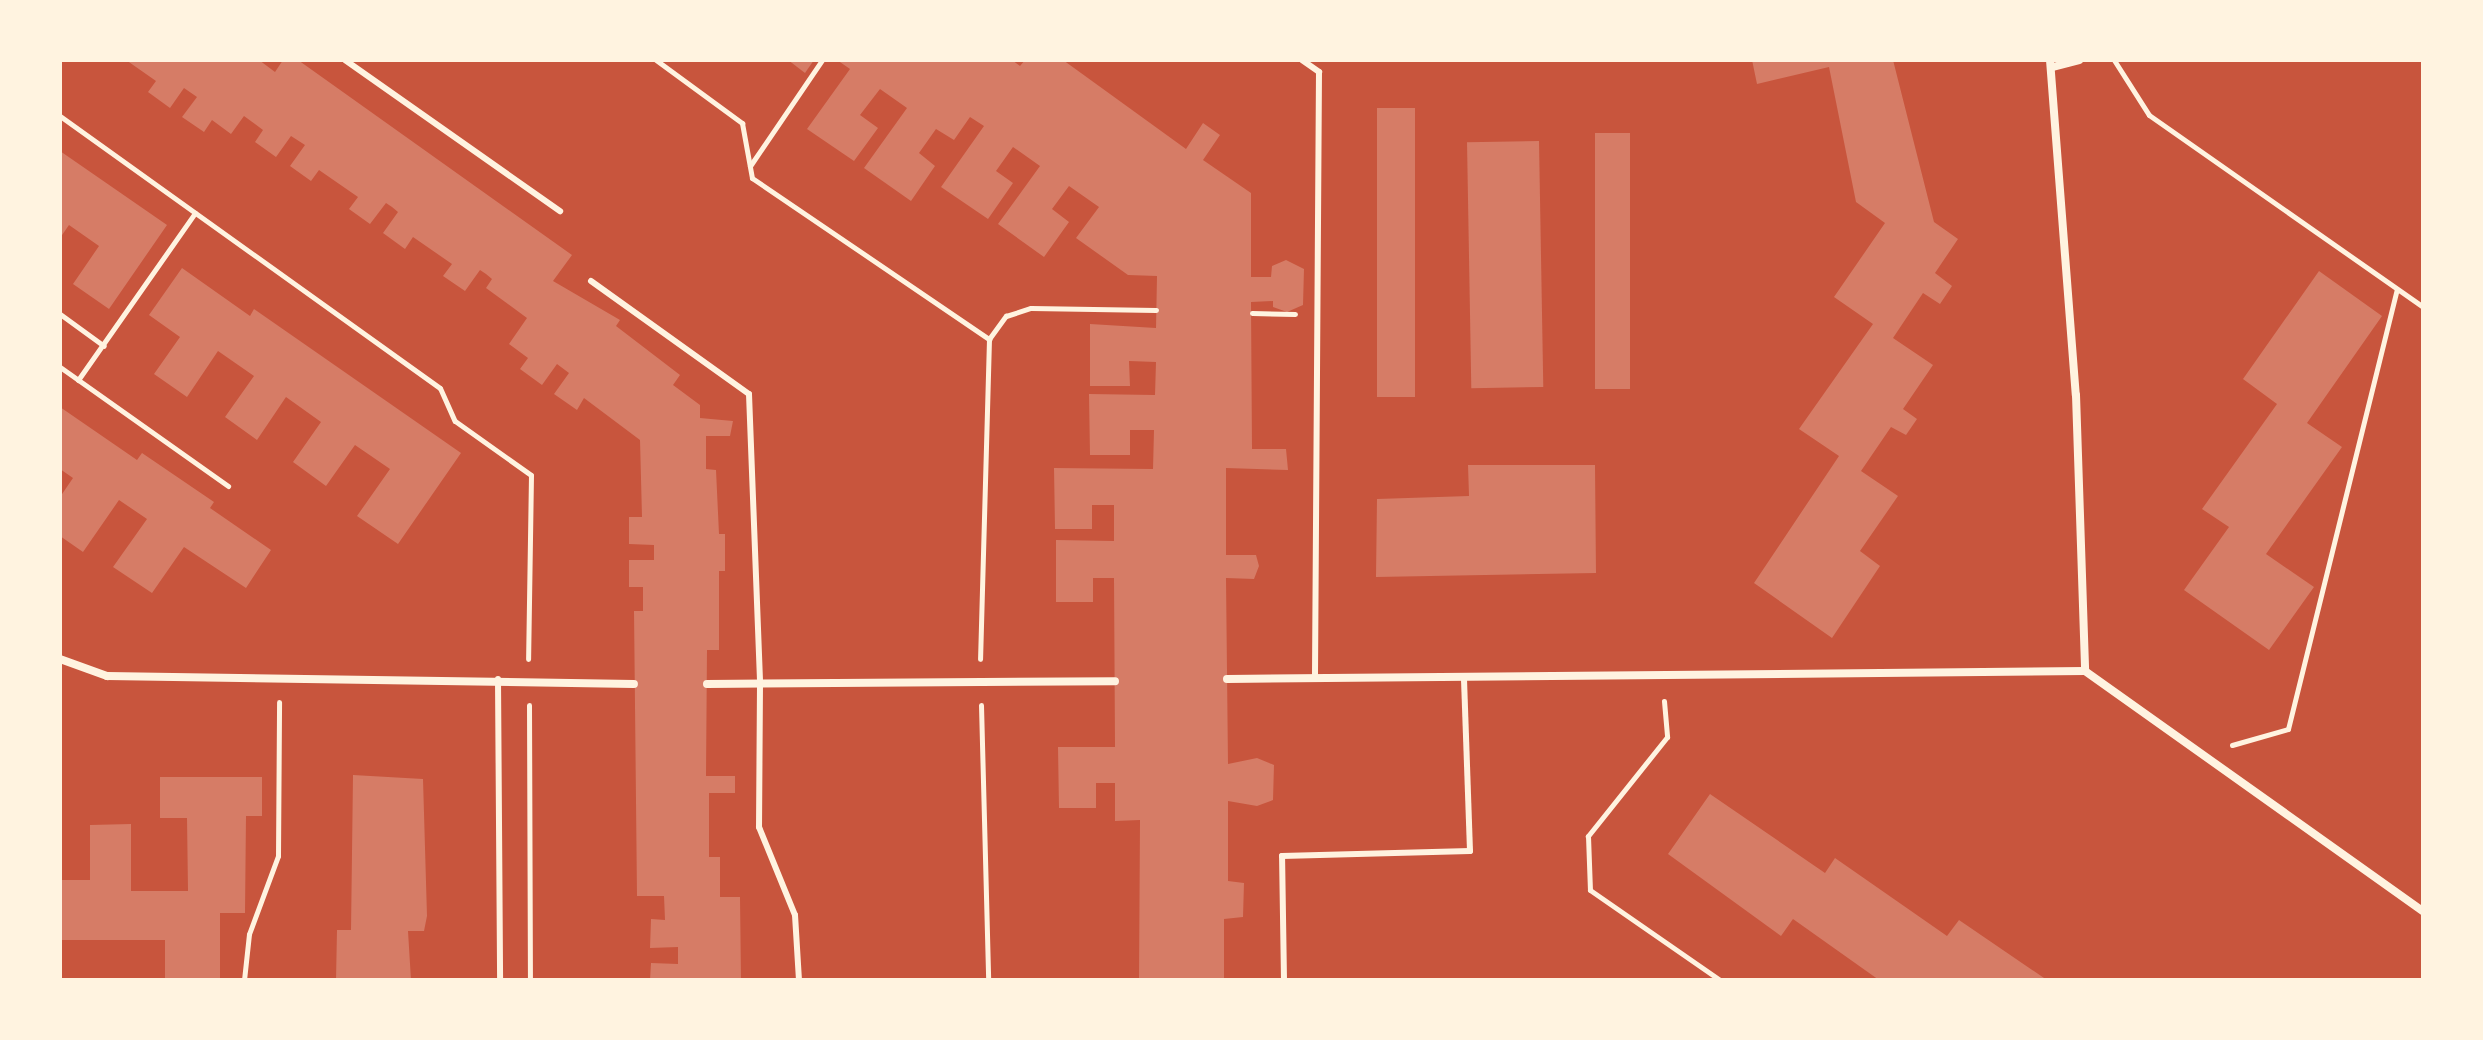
<!DOCTYPE html>
<html>
<head>
<meta charset="utf-8">
<style>
	body { margin:0 }
	#map { position:relative; width:2483px; height:1040px; overflow:hidden; background:#c8553d; font-family:Ubuntu,sans-serif }
	div>[style] { position:absolute }
	.building>* { inset:0; background:#d67c66; transform-origin:0 0 }
	.path>* { height:5px; margin:-2.5px; padding:0 2.5px; transform-origin:2.5px; border-radius:2.5px; background:#fff3e0 }
	.service>* { height:6px; margin:-3px; padding:0 3px; transform-origin:3px; border-radius:3px; background:#fff3e0 }
	.minor>* { height:8px; margin:-4px; padding:0 4px; transform-origin:4px; border-radius:4px; background:#fff3e0 }
	span { translate:-50% -50%; white-space:nowrap; text-align:center; line-height:1.15; -webkit-text-stroke:8px #fff3e0; paint-order:stroke }
	.frame { position:absolute; inset:0; border:62px solid #fff3e0; pointer-events:none }
</style>
</head>
<body>
<div id="map">
	<div class="building">
		<i style="clip-path:polygon(126px 60px,259px 60px,275px 72px,283px 60px,298px 60px,572px 255px,553px 281px,620px 320px,616px 326px,680px 375px,673px 385px,700px 405px,700px 418px,733px 421px,730px 436px,706px 436px,706px 469px,716px 470px,719px 534px,725px 534px,725px 571px,719px 571px,719px 650px,707px 650px,706px 776px,735px 776px,735px 793px,709px 793px,709px 857px,720px 857px,720px 897px,740px 897px,741px 980px,650px 980px,651px 963px,678px 964px,678px 947px,650px 948px,651px 919px,665px 920px,664px 896px,637px 896px,634px 611px,643px 611px,643px 587px,629px 587px,629px 560px,654px 560px,654px 545px,629px 544px,629px 517px,642px 517px,640px 440px,584px 398px,577px 410px,554px 394px,569px 373px,557px 364px,542px 385px,520px 369px,528px 358px,509px 344px,527px 318px,486px 288px,492px 279px,486px 274px,480px 270px,465px 291px,443px 276px,452px 264px,413px 237px,405px 249px,383px 233px,398px 212px,392px 207px,386px 203px,370px 224px,349px 209px,358px 197px,319px 170px,311px 181px,290px 166px,305px 145px,291px 136px,276px 157px,255px 142px,263px 130px,244px 116px,231px 134px,212px 120px,204px 132px,182px 117px,197px 97px,184px 88px,170px 108px,148px 92px,156px 81px)"></i>
		<i style="clip-path:polygon(788px 60px,814px 60px,805px 73px)"></i>
		<i style="clip-path:polygon(837px 60px,1012px 60px,1020px 66px,1025px 60px,1063px 60px,1186px 149px,1203px 123px,1220px 135px,1203px 160px,1251px 193px,1251px 277px,1271px 277px,1272px 266px,1286px 260px,1304px 269px,1303px 305px,1287px 312px,1273px 307px,1273px 301px,1251px 302px,1252px 449px,1286px 449px,1288px 470px,1226px 468px,1226px 555px,1256px 555px,1259px 566px,1254px 579px,1226px 578px,1228px 764px,1257px 758px,1274px 765px,1273px 800px,1257px 806px,1228px 801px,1228px 881px,1244px 883px,1243px 917px,1224px 919px,1224px 978px,1139px 980px,1140px 820px,1115px 821px,1115px 783px,1096px 783px,1096px 808px,1059px 808px,1058px 747px,1115px 747px,1114px 578px,1093px 578px,1093px 602px,1056px 602px,1056px 540px,1114px 541px,1114px 505px,1092px 505px,1092px 529px,1055px 529px,1054px 468px,1153px 469px,1154px 430px,1130px 430px,1130px 455px,1090px 455px,1089px 394px,1155px 395px,1156px 362px,1129px 361px,1130px 386px,1090px 386px,1090px 324px,1156px 328px,1157px 276px,1128px 275px,1076px 238px,1099px 207px,1069px 186px,1052px 209px,1069px 222px,1044px 257px,998px 224px,1040px 166px,1013px 147px,996px 171px,1013px 183px,988px 219px,941px 187px,984px 126px,970px 117px,954px 140px,936px 129px,919px 153px,935px 166px,911px 201px,864px 168px,907px 108px,880px 89px,860px 115px,878px 128px,854px 161px,807px 129px,850px 69px)"></i>
		<i style="clip-path:polygon(1752px 60px,1893px 60px,1934px 222px,1958px 239px,1935px 273px,1952px 286px,1940px 304px,1923px 293px,1893px 338px,1933px 365px,1903px 409px,1917px 419px,1906px 435px,1891px 427px,1861px 471px,1898px 496px,1860px 551px,1880px 566px,1832px 638px,1754px 583px,1839px 456px,1799px 429px,1873px 324px,1834px 297px,1885px 223px,1856px 202px,1829px 67px,1757px 84px)"></i>
		<i style="left:1377px;top:108px;width:38px;height:289px"></i>
		<i style="left:1595px;top:133px;width:35px;height:256px"></i>
		<i style="left:1539px;top:141px;width:246px;height:72px;rotate:89deg"></i>
		<i style="clip-path:polygon(60px 151px,167px 225px,109px 309px,73px 284px,99px 246px,69px 225px,60px 238px)"></i>
		<i style="clip-path:polygon(182px 268px,250px 316px,254px 309px,461px 453px,398px 544px,357px 516px,390px 469px,355px 445px,326px 486px,293px 462px,321px 422px,286px 397px,257px 440px,225px 417px,254px 376px,218px 351px,187px 397px,154px 374px,180px 337px,149px 315px)"></i>
		<i style="clip-path:polygon(2319px 271px,2382px 316px,2307px 423px,2342px 447px,2266px 554px,2314px 587px,2269px 650px,2184px 590px,2229px 527px,2202px 509px,2277px 404px,2243px 379px)"></i>
		<i style="clip-path:polygon(60px 407px,137px 460px,142px 453px,214px 502px,210px 508px,271px 550px,246px 588px,184px 547px,152px 593px,113px 567px,147px 519px,119px 500px,83px 552px,60px 536px,60px 497px,73px 478px,60px 469px)"></i>
		<i style="clip-path:polygon(1468px 465px,1595px 465px,1596px 573px,1376px 577px,1377px 499px,1469px 496px)"></i>
		<i style="clip-path:polygon(353px 775px,423px 779px,427px 916px,424px 931px,408px 931px,411px 980px,336px 980px,337px 930px,351px 930px)"></i>
		<i style="clip-path:polygon(160px 777px,262px 777px,262px 816px,246px 816px,245px 913px,220px 913px,220px 980px,165px 980px,165px 940px,60px 940px,60px 880px,90px 880px,90px 825px,131px 824px,131px 891px,188px 891px,187px 818px,160px 818px)"></i>
		<i style="clip-path:polygon(1710px 794px,1825px 873px,1835px 858px,1947px 936px,1959px 920px,2047px 980px,1879px 980px,1793px 919px,1781px 936px,1668px 854px)"></i>
	</div>
	<div class="path">
		<i style="left:656px;top:60px;width:107px;rotate:36.2deg"></i>
		<i style="left:742px;top:123px;width:56px;rotate:79.7deg"></i>
		<i style="left:752px;top:178px;width:287px;rotate:34.2deg"></i>
		<i style="left:989px;top:339px;width:320px;rotate:91.6deg"></i>
		<i style="left:2114px;top:60px;width:65px;rotate:57.5deg"></i>
		<i style="left:2149px;top:115px;width:335px;rotate:35deg"></i>
		<i style="left:60px;top:116px;width:467px;rotate:35.6deg"></i>
		<i style="left:440px;top:388px;width:36px;rotate:66deg"></i>
		<i style="left:455px;top:421px;width:93px;rotate:35.4deg"></i>
		<i style="left:531px;top:475px;width:184px;rotate:90.9deg"></i>
		<i style="left:750px;top:166px;width:128px;rotate:-55.8deg"></i>
		<i style="left:1252px;top:313px;width:43px;rotate:1.3deg"></i>
		<i style="left:60px;top:314px;width:54px;rotate:36deg"></i>
		<i style="left:989px;top:339px;width:29px;rotate:-54deg"></i>
		<i style="left:1006px;top:316px;width:26px;rotate:-18deg"></i>
		<i style="left:1031px;top:308px;width:125px;rotate:0.9deg"></i>
		<i style="left:60px;top:367px;width:206px;rotate:35.3deg"></i>
		<i style="left:78px;top:380px;width:204px;rotate:-55deg"></i>
		<i style="left:1664px;top:701px;width:36px;rotate:85deg"></i>
		<i style="left:1667px;top:737px;width:127px;rotate:128.6deg"></i>
		<i style="left:1588px;top:836px;width:54px;rotate:87.9deg"></i>
		<i style="left:1590px;top:890px;width:158px;rotate:34.7deg"></i>
		<i style="left:529px;top:705px;width:275px;rotate:89.8deg"></i>
		<i style="left:981px;top:705px;width:275px;rotate:88.5deg"></i>
		<i style="left:2232px;top:745px;width:58px;rotate:-15.9deg"></i>
		<i style="left:2288px;top:729px;width:452px;rotate:-76.1deg"></i>
		<i style="left:244px;top:980px;width:46px;rotate:-83.8deg"></i>
		<i style="left:249px;top:934px;width:83px;rotate:-69.6deg"></i>
		<i style="left:278px;top:856px;width:154px;rotate:-89.6deg"></i>
	</div>
	<div class="service">
		<i style="left:345px;top:60px;width:263px;rotate:35.1deg"></i>
		<i style="left:1302px;top:60px;width:21px;rotate:35deg"></i>
		<i style="left:1319px;top:72px;width:607px;rotate:90.38deg"></i>
		<i style="left:591px;top:281px;width:194px;rotate:35.6deg"></i>
		<i style="left:749px;top:394px;width:291px;rotate:87.8deg"></i>
		<i style="left:760px;top:685px;width:142px;rotate:90.4deg"></i>
		<i style="left:759px;top:827px;width:95px;rotate:67.8deg"></i>
		<i style="left:795px;top:915px;width:65px;rotate:86.5deg"></i>
		<i style="left:498px;top:679px;width:301px;rotate:89.6deg"></i>
		<i style="left:1284px;top:980px;width:124px;rotate:-90.9deg"></i>
		<i style="left:1282px;top:856px;width:188px;rotate:-1.5deg"></i>
		<i style="left:1470px;top:851px;width:174px;rotate:-92deg"></i>
	</div>
	<div class="minor">
		<i style="left:2050px;top:60px;width:336px;rotate:85.6deg"></i>
		<i style="left:2076px;top:395px;width:276px;rotate:88.1deg"></i>
		<i style="left:2053px;top:67px;width:27px;rotate:-15deg"></i>
		<i style="left:60px;top:659px;width:50px;rotate:19.9deg"></i>
		<i style="left:107px;top:676px;width:527px;rotate:0.87deg"></i>
		<i style="left:1227px;top:679px;width:858px;rotate:-0.53deg"></i>
		<i style="left:2085px;top:671px;width:415px;rotate:35.4deg"></i>
		<i style="left:707px;top:684px;width:408px;rotate:-0.4deg"></i>
	</div>
	<div class="frame"></div>
</div>
</body>
</html>
